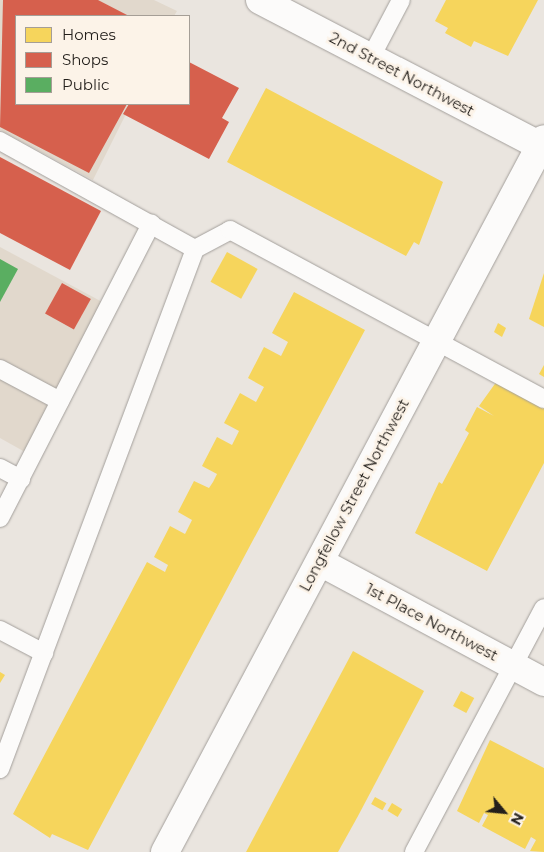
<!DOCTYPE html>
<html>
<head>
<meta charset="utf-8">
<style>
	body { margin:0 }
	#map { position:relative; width:544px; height:852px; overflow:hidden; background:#eae5df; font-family:Montserrat,sans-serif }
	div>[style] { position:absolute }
	.built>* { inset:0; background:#e1d8cc }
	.homes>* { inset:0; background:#f6d55c; transform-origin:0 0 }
	.shops>* { inset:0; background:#d6604d; transform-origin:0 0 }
	.public>* { inset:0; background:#5aae61 }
	.roads { filter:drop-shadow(0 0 1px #a39f9b) drop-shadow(0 0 1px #a39f9b) }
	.lane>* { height:18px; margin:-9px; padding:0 9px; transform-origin:9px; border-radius:9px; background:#fcfbfa }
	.street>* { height:28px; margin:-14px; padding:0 14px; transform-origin:14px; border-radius:14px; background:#fcfbfa }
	span { translate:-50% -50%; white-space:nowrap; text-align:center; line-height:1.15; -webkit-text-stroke:5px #fcf3e8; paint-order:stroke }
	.street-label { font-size:15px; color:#231f1b }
	.legend { position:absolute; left:15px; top:15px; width:175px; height:90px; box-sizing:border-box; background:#fcf3e8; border:1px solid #a59e96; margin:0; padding:6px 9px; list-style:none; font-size:15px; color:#231f1b }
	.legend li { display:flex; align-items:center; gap:10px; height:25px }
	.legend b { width:25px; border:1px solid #a59e96 }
	.north { position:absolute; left:479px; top:787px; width:50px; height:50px; -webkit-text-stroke:4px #fcf3e8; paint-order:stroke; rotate:118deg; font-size:14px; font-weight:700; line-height:20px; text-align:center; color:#231f1b }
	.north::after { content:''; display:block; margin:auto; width:18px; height:22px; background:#231f1b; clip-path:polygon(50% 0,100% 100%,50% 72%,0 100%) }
</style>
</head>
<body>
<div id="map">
	<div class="built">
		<i style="clip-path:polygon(0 0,154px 0,177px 11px,174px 16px,16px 16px,16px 104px,131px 104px,93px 180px,0 130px)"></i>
		<i style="clip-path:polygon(0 247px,106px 304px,25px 452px,0 438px)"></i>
	</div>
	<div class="homes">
		<i style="clip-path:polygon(446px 0,538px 0,508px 56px,474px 41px,471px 47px,445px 33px,448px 28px,435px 21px)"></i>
		<i style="clip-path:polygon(266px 88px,443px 182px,419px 245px,414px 242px,406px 256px,227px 162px)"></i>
		<i style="left:227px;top:252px;width:35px;height:34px;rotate:29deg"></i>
		<i style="clip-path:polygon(544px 273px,544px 327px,529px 319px)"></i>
		<i style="clip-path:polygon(294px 292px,365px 330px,88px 850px,52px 834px,50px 838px,13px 814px,147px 562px,165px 572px,168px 565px,154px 557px,170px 526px,185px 534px,192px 520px,178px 512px,194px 481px,209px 488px,213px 482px,217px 474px,202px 466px,217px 437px,232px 445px,239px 431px,224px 423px,240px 393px,256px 402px,264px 387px,248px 378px,264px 347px,281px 356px,288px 342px,272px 333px)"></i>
		<i style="clip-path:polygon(498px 323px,506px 328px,502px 337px,494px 332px)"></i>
		<i style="clip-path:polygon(544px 365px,544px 377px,539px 374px)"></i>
		<i style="clip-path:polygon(497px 381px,544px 407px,544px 463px,487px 571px,415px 533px,439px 482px,442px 484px,469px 433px,465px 430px,477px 407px,494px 416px,479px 406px)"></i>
		<i style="clip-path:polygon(353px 651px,424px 691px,358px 816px,338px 852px,246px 852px)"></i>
		<i style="clip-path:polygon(0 672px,5px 675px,0 683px)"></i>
		<i style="left:461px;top:691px;width:15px;height:17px;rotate:28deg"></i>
		<i style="clip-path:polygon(490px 740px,544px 768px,544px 852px,530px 851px,536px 840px,531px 837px,525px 849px,482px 826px,488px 815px,484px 813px,479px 823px,457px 811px)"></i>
		<i style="left:375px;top:797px;width:13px;height:8px;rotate:29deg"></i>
		<i style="left:392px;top:803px;width:12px;height:9px;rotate:31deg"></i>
	</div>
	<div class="shops">
		<i style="clip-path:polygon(3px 0,98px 0,129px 16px,16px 16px,16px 104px,127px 104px,89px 173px,0 127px)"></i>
		<i style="clip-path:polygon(189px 62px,239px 88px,222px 118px,229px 122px,209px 159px,123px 114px,129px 104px,189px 104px)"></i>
		<i style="clip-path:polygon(0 157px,101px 211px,70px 270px,0 233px)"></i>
		<i style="left:62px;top:283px;width:33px;height:35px;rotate:29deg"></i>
	</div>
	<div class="public">
		<i style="clip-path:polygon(0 259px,18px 269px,0 302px)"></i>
	</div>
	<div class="roads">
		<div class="lane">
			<i style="left:371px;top:57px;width:64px;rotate:-62.2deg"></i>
			<i style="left:0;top:141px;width:223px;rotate:29deg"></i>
			<i style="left:195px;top:249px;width:40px;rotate:-28deg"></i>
			<i style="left:230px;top:230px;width:357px;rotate:28.3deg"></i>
			<i style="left:0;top:369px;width:68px;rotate:28.1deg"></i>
			<i style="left:0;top:468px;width:24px;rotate:28deg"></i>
			<i style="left:0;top:518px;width:331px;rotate:-62.8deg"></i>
			<i style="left:0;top:630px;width:50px;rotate:27.6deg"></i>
			<i style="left:0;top:769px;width:555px;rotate:-69.44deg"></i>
			<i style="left:414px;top:852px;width:276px;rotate:-62deg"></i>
		</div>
		<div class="street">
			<i style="left:260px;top:0;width:320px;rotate:27.5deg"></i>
			<i style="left:320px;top:562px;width:254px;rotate:28.2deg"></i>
			<i style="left:165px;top:852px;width:807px;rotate:-62.01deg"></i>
		</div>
	</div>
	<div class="street-label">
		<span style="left:402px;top:74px;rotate:28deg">2nd Street Northwest</span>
		<span style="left:354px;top:495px;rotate:-62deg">Longfellow Street Northwest</span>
		<span style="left:432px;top:622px;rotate:28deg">1st Place Northwest</span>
	</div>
	<ul class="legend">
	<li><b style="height:14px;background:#f6d55c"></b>Homes</li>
	<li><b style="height:14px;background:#d6604d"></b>Shops</li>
	<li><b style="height:14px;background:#5aae61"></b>Public</li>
	</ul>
	<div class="north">N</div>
</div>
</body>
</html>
